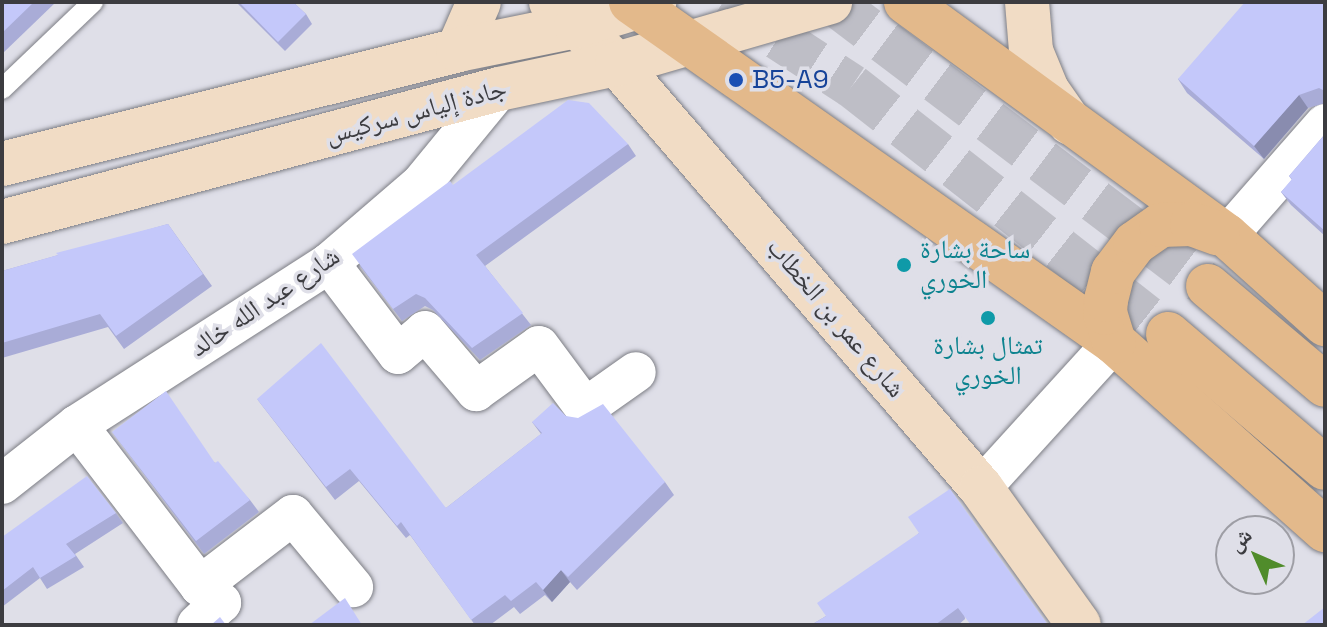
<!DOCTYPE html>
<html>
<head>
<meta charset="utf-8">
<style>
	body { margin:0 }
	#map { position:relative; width:1327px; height:627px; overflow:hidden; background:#dfdfe8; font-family:"Space Grotesk","Noto Naskh Arabic",sans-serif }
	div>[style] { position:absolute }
	.primary-tunnel>* { height:44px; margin-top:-22px; transform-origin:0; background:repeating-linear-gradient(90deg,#bebec6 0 44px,transparent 0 66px) }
	.roads { filter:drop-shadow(0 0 2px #7d7e85) drop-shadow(0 0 2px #7d7e85) }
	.lane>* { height:20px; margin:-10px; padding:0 10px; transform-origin:10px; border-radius:10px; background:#fff }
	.street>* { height:40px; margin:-20px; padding:0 20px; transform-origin:20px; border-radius:20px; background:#fff }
	.secondary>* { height:44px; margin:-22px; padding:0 22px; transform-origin:22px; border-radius:22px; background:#f1dcc5 }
	.primary>* { height:44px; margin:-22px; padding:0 22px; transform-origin:22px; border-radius:22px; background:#e3b98b }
	.wall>* { inset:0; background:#a9acd7 }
	.shaded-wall>* { inset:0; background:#898caf }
	.building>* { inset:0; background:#c4c8fa }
	.dots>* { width:22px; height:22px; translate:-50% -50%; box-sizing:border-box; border:4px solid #dfdfe8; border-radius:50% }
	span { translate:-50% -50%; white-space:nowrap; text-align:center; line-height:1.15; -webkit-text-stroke:7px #dfdfe8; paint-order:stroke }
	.transit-label { font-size:26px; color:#164399 }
	.left { translate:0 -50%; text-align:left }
	.street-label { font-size:26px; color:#3c3c40 }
	.culture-label { font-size:26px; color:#0d838f }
	.frame { position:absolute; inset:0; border:4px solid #3c3c40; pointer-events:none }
	.north { position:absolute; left:1215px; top:515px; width:80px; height:80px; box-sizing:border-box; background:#dfdfe8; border:2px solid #9e9ea5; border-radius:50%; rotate:315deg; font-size:22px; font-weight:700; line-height:32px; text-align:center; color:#3c3c40 }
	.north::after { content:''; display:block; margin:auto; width:28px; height:36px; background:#508c2b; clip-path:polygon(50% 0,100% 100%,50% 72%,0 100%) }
</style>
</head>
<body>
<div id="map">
	<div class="primary-tunnel">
		<i style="left:723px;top:2px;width:154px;rotate:33.1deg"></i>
		<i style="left:852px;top:86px;width:402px;rotate:38.1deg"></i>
		<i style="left:832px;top:2px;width:471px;rotate:37.1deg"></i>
	</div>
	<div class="roads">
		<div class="lane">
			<i style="left:2px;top:89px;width:126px;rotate:-43.7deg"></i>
		</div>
		<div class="street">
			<i style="left:1227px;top:236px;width:149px;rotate:-48.8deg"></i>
			<i style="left:329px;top:263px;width:114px;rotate:52.8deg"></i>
			<i style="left:398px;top:354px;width:35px;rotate:-40deg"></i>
			<i style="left:425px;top:331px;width:79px;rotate:49.6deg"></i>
			<i style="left:476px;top:391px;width:77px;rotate:-35.5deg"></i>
			<i style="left:539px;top:346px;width:77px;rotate:53.4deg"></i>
			<i style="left:585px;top:408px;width:62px;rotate:-35.2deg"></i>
			<i style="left:77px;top:425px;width:203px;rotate:52.6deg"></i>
			<i style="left:2px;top:484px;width:95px;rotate:-38.2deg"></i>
			<i style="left:77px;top:425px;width:300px;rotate:-32.7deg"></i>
			<i style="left:329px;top:263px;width:121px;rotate:-40.7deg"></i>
			<i style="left:421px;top:184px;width:123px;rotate:-50.6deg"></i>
			<i style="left:981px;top:488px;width:197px;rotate:-47.7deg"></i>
			<i style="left:197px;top:625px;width:33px;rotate:-43deg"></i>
			<i style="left:221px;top:603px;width:27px;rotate:-141deg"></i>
			<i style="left:200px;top:586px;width:117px;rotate:-37.4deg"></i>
			<i style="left:293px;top:515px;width:94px;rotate:50.2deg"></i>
		</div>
		<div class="secondary">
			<i style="left:551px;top:2px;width:91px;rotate:43.2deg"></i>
			<i style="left:617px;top:64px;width:559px;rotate:49.35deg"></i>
			<i style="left:981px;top:488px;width:168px;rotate:54.4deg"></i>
			<i style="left:1027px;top:2px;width:49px;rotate:85.3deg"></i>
			<i style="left:1031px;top:51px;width:42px;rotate:67.7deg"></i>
			<i style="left:1047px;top:90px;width:40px;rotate:55.1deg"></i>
			<i style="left:458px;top:50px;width:52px;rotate:-66.4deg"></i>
			<i style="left:2px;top:164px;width:470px;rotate:-14deg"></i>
			<i style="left:458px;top:50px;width:120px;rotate:-11.5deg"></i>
			<i style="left:576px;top:26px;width:82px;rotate:-17.1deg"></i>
			<i style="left:2px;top:222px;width:514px;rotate:-14.98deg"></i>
			<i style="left:499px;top:89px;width:121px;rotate:-12deg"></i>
			<i style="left:617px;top:64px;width:222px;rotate:-16.2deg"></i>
		</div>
		<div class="primary">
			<i style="left:631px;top:2px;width:591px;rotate:35.14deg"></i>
			<i style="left:1114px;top:342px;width:283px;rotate:41.7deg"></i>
			<i style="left:906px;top:2px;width:397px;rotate:36.1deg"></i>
			<i style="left:1227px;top:236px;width:132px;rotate:41.9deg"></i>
			<i style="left:1208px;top:286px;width:153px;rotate:40.2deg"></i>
			<i style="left:1168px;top:334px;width:206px;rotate:40.5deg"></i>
			<i style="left:1114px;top:342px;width:30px;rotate:-107deg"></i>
			<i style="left:1105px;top:313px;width:13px;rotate:-86deg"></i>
			<i style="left:1106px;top:300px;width:29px;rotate:-76deg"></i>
			<i style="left:1113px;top:272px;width:36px;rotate:-53deg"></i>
			<i style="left:1135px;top:243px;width:32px;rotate:-35deg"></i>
			<i style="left:1161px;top:225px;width:31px;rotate:-2deg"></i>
			<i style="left:1192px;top:224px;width:27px;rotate:20deg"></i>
		</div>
	</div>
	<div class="wall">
		<i style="clip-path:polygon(2px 2px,56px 2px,2px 54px)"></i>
		<i style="clip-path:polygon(236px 2px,293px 2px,306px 14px,312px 24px,285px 51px)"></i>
		<i style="clip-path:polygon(1325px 2px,1325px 103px,1308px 108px,1264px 159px,1187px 93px,1178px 79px)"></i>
		<i style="clip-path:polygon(1325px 134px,1325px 236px,1291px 205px,1281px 192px,1292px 180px,1289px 176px)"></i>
		<i style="clip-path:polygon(628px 144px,636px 156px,485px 266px,531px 325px,480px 360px,433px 310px,425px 306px,402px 321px,360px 266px,453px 185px)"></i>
		<i style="clip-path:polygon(168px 224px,212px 286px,124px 349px,108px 327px,2px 358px,2px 271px)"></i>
		<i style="clip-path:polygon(257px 399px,446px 508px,541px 434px,532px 422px,566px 416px,665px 482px,674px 495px,577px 590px,570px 582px,552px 602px,545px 595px,520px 614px,514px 607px,490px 625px,475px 625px,410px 535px,406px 538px,359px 481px,335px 500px)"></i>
		<i style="clip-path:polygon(112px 432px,216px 463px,250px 500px,259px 512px,204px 554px)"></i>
		<i style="clip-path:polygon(950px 489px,965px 619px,958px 625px,811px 625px,826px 616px,919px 533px)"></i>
		<i style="clip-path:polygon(116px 513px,123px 523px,75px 554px,84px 567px,47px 589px,40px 578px,2px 607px,2px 537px)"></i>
	</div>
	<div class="shaded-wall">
		<i style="clip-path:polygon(1299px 95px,1308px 108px,1264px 159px,1254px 146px)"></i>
		<i style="clip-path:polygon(561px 570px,570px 582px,552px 602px,543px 590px)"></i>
	</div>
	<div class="building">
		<i style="clip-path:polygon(2px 2px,34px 2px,2px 33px)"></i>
		<i style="clip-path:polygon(239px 2px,293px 2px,306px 14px,278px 42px)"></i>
		<i style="clip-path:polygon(1245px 2px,1325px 2px,1325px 91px,1319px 88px,1299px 95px,1254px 146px,1178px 79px)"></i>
		<i style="clip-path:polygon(568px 100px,589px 103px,628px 144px,476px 255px,523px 313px,472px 348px,425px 298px,416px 294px,393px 309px,352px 254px,450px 181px,453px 185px)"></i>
		<i style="clip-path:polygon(1325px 134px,1325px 231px,1281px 192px,1292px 179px,1289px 176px)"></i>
		<i style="clip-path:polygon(168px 224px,203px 274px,116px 336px,100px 314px,2px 343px,2px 271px,58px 255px,56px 253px)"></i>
		<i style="clip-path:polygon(321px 343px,446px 508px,542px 433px,532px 422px,553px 403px,566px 416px,578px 418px,603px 404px,665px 482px,568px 577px,561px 570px,543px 590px,536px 582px,511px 601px,505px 595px,471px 620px,401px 522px,397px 526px,350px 469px,326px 487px,257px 399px)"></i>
		<i style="clip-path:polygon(166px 391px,215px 463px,218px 461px,250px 500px,196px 541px,112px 432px)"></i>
		<i style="clip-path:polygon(87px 476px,116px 513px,66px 544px,76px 556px,40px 578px,33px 567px,2px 591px,2px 537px)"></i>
		<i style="clip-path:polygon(950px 489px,1048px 625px,971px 625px,958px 608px,935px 625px,811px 625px,826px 616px,817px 603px,919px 533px,908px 517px)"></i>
		<i style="clip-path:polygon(345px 598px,362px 625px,309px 625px)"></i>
		<i style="clip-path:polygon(1325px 607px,1325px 625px,1302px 625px)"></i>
		<i style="clip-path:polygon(220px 617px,226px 625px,211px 625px)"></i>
	</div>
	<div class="dots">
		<i style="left:736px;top:80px;background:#1a4fb4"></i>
		<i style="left:904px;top:265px;background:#0f9aa8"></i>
		<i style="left:988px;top:318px;background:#0f9aa8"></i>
	</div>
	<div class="transit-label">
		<span class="left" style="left:752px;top:80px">B5-A9</span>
	</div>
	<div class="street-label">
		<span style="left:416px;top:112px;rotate:-15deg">جادة إلياس سركيس</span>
		<span style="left:265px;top:302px;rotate:-34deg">شارع عبد الله خالد</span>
		<span style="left:836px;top:318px;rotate:50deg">شارع عمر بن الخطاب</span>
	</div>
	<div class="culture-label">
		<span class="left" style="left:920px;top:265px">ساحة بشارة<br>الخوري</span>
		<span style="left:988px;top:361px">تمثال بشارة<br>الخوري</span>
	</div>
	<div class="frame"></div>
	<div class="north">ش</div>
</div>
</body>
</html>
